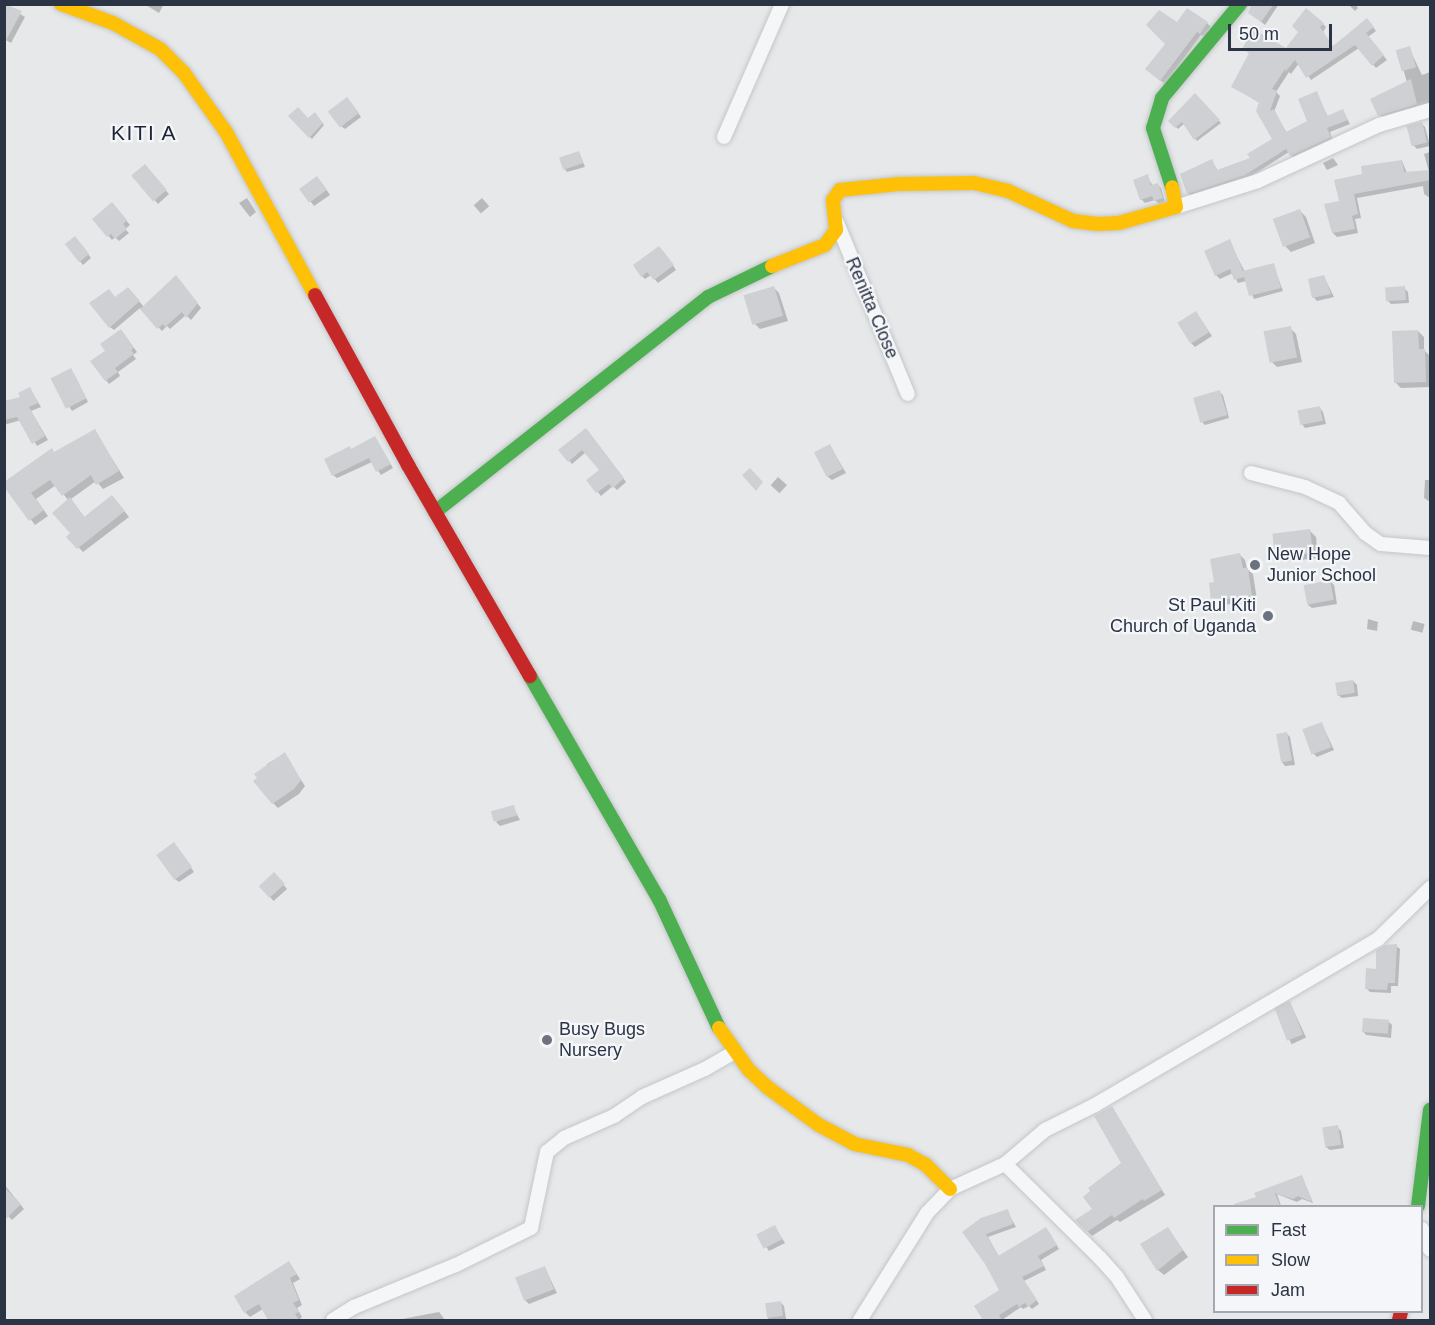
<!DOCTYPE html>
<html>
<head>
<meta charset="utf-8">
<style>
	body { margin:0 }
	#map { position:relative; width:1435px; height:1325px; overflow:hidden; background:#e6e8ea; font-family:Helvetica,sans-serif }
	div>[style] { position:absolute }
	.shadow>* { inset:0; background:#0003; transform-origin:0 0 }
	.building>* { inset:0; background:#ced0d3; transform-origin:0 0 }
	.roads { filter:drop-shadow(0 0 2px #c4c6c8) drop-shadow(0 0 2px #c4c6c8) }
	.street>* { height:14px; margin:-7px; padding:0 7px; transform-origin:7px; border-radius:7px; background:#f5f6f7 }
	.fast>* { height:14px; margin:-7px; padding:0 7px; transform-origin:7px; border-radius:7px; background:#4caf50 }
	.slow>* { height:14px; margin:-7px; padding:0 7px; transform-origin:7px; border-radius:7px; background:#ffc107 }
	.jam>* { height:14px; margin:-7px; padding:0 7px; transform-origin:7px; border-radius:7px; background:#c62828 }
	.dots>* { width:16px; height:16px; translate:-50% -50%; box-sizing:border-box; border:3px solid #f4f6f9; border-radius:50% }
	span { translate:-50% -50%; white-space:nowrap; text-align:center; line-height:1.15; -webkit-text-stroke:4.5px #f4f6f9; paint-order:stroke }
	.street-label { font-size:18px; color:#2b3445 }
	.poi-label { font-size:18px; color:#2b3445 }
	.left { translate:0 -50%; text-align:left }
	.right { translate:-100% -50%; text-align:right }
	.quarter-label { font-size:21px; color:#1d2536; letter-spacing:1.5px }
	.frame { position:absolute; inset:0; border:6px solid #2b3445; pointer-events:none }
	.legend { position:absolute; left:1213px; top:1205px; width:210px; height:108px; box-sizing:border-box; background:#f4f6f9; border:2px solid #a4a8b1; margin:0; padding:8px 10px; list-style:none; font-size:18px; color:#2b3445 }
	.legend li { display:flex; align-items:center; gap:12px; height:30px }
	.legend b { width:30px; border:2px solid #a4a8b1 }
	.scale { position:absolute; left:1228px; top:24px; width:104px; height:27px; box-sizing:border-box; border:3px solid #2b3445; border-top:0; padding-left:8px; font-size:18px; line-height:21px; white-space:nowrap; color:#2b3445; -webkit-text-stroke:4px #f4f6f9; paint-order:stroke }
</style>
</head>
<body>
<div id="map">
	<div class="shadow">
		<i style="clip-path:polygon(4px 4px,25px 17px,11px 43px,4px 39px)"></i>
		<i style="clip-path:polygon(144px 4px,164px 4px,159px 13px)"></i>
		<i style="clip-path:polygon(1255px 4px,1279px 4px,1265px 25px,1254px 16px)"></i>
		<i style="clip-path:polygon(1348px 4px,1355px 4px,1358px 8px,1355px 11px)"></i>
		<i style="clip-path:polygon(1207px 23px,1211px 27px,1204px 36px,1201px 35px,1165px 84px,1150px 72px,1177px 24px)"></i>
		<i style="clip-path:polygon(1370px 23px,1376px 31px,1368px 37px,1387px 60px,1376px 68px,1359px 48px,1311px 80px,1299px 63px,1291px 74px,1289px 72px,1276px 92px,1280px 96px,1274px 112px,1287px 133px,1309px 122px,1316px 93px,1328px 117px,1343px 111px,1350px 124px,1330px 132px,1333px 141px,1294px 159px,1289px 152px,1248px 178px,1192px 197px,1188px 193px,1212px 161px,1218px 171px,1252px 159px,1274px 140px,1260px 103px,1233px 87px,1250px 54px,1244px 49px,1286px 50px,1323px 24px,1326px 27px,1323px 32px,1333px 47px)"></i>
		<i style="clip-path:polygon(1409px 48px,1422px 75px,1430px 72px,1430px 104px,1383px 118px,1380px 115px,1407px 82px,1398px 52px)"></i>
		<i style="clip-path:polygon(1195px 95px,1221px 123px,1197px 141px,1185px 123px,1178px 129px,1170px 121px)"></i>
		<i style="clip-path:polygon(350px 102px,361px 117px,345px 129px,341px 126px)"></i>
		<i style="clip-path:polygon(315px 114px,324px 125px,312px 139px,290px 116px,308px 119px)"></i>
		<i style="clip-path:polygon(1421px 123px,1425px 127px,1430px 146px,1417px 149px,1413px 145px)"></i>
		<i style="clip-path:polygon(579px 152px,585px 167px,567px 172px,564px 168px)"></i>
		<i style="clip-path:polygon(1430px 152px,1430px 198px,1424px 194px,1423px 186px,1357px 198px,1361px 218px,1355px 219px,1358px 233px,1337px 237px,1333px 233px,1341px 202px,1364px 175px,1402px 161px,1407px 173px,1429px 172px,1424px 154px)"></i>
		<i style="clip-path:polygon(1333px 158px,1338px 165px,1327px 170px,1323px 163px)"></i>
		<i style="clip-path:polygon(148px 170px,169px 194px,158px 204px,134px 176px)"></i>
		<i style="clip-path:polygon(1147px 176px,1153px 186px,1157px 184px,1161px 188px,1165px 202px,1159px 204px,1155px 200px,1145px 203px,1141px 199px)"></i>
		<i style="clip-path:polygon(321px 182px,330px 195px,314px 206px,301px 189px)"></i>
		<i style="clip-path:polygon(247px 198px,256px 212px,250px 217px,239px 203px)"></i>
		<i style="left:482px;top:198px;width:11px;height:11px;rotate:49deg"></i>
		<i style="clip-path:polygon(116px 208px,130px 225px,125px 229px,129px 233px,119px 241px,115px 237px,112px 240px,94px 219px)"></i>
		<i style="clip-path:polygon(1300px 211px,1306px 217px,1315px 243px,1291px 252px,1285px 246px,1275px 220px)"></i>
		<i style="clip-path:polygon(1229px 241px,1245px 272px,1273px 264px,1283px 291px,1254px 299px,1246px 281px,1238px 283px,1233px 273px,1220px 279px,1216px 275px)"></i>
		<i style="clip-path:polygon(79px 242px,91px 258px,83px 265px,67px 245px)"></i>
		<i style="clip-path:polygon(663px 251px,676px 270px,658px 283px,651px 275px,645px 279px,642px 276px)"></i>
		<i style="clip-path:polygon(176px 277px,201px 308px,191px 320px,186px 315px,170px 329px,167px 326px,162px 331px,140px 308px,114px 330px,110px 327px,116px 298px,131px 292px,144px 307px)"></i>
		<i style="clip-path:polygon(1324px 277px,1334px 297px,1317px 301px,1314px 298px)"></i>
		<i style="clip-path:polygon(774px 288px,779px 293px,788px 321px,760px 329px,755px 324px)"></i>
		<i style="clip-path:polygon(1404px 288px,1408px 292px,1409px 303px,1391px 304px,1388px 301px)"></i>
		<i style="clip-path:polygon(1199px 317px,1212px 336px,1195px 347px,1191px 343px)"></i>
		<i style="clip-path:polygon(1290px 328px,1296px 334px,1302px 362px,1277px 367px,1271px 361px)"></i>
		<i style="clip-path:polygon(1418px 331px,1424px 337px,1424px 350px,1430px 356px,1430px 387px,1401px 388px,1395px 382px)"></i>
		<i style="clip-path:polygon(124px 334px,137px 352px,133px 355px,136px 359px,118px 372px,120px 376px,109px 384px,106px 380px,107px 351px)"></i>
		<i style="clip-path:polygon(74px 374px,88px 402px,72px 411px,53px 380px)"></i>
		<i style="clip-path:polygon(30px 389px,41px 407px,31px 411px,48px 440px,37px 446px,21px 420px,4px 425px,4px 403px,22px 398px)"></i>
		<i style="clip-path:polygon(1219px 392px,1223px 395px,1229px 418px,1205px 425px,1201px 421px)"></i>
		<i style="clip-path:polygon(1320px 408px,1323px 412px,1326px 424px,1305px 428px,1302px 424px)"></i>
		<i style="clip-path:polygon(95px 431px,124px 478px,103px 489px,96px 481px,71px 499px,85px 518px,117px 502px,129px 517px,83px 552px,69px 537px,72px 534px,68px 500px,56px 485px,36px 499px,48px 516px,35px 525px,16px 500px,55px 453px)"></i>
		<i style="clip-path:polygon(589px 433px,626px 482px,617px 490px,613px 486px,601px 496px,588px 480px,601px 470px,586px 452px,572px 464px,560px 450px)"></i>
		<i style="clip-path:polygon(375px 438px,393px 468px,381px 475px,372px 462px,337px 478px,333px 475px,352px 451px)"></i>
		<i style="clip-path:polygon(830px 446px,846px 473px,832px 480px,828px 477px)"></i>
		<i style="left:778px;top:477px;width:12px;height:11px;rotate:42deg"></i>
		<i style="clip-path:polygon(1425px 480px,1430px 480px,1430px 502px,1424px 498px)"></i>
		<i style="clip-path:polygon(1310px 531px,1316px 537px,1318px 558px,1282px 562px,1276px 557px)"></i>
		<i style="clip-path:polygon(1240px 555px,1245px 560px,1247px 569px,1253px 574px,1257px 600px,1218px 606px,1213px 600px,1216px 584px)"></i>
		<i style="clip-path:polygon(1330px 581px,1334px 585px,1337px 604px,1312px 608px,1308px 605px)"></i>
		<i style="clip-path:polygon(1368px 619px,1378px 622px,1377px 631px,1367px 629px)"></i>
		<i style="left:1413px;top:621px;width:12px;height:9px;rotate:14deg"></i>
		<i style="clip-path:polygon(1353px 681px,1357px 685px,1358px 696px,1342px 698px,1338px 695px)"></i>
		<i style="clip-path:polygon(1322px 724px,1334px 750px,1317px 757px,1313px 753px)"></i>
		<i style="clip-path:polygon(1287px 734px,1290px 737px,1295px 765px,1285px 766px,1282px 762px)"></i>
		<i style="clip-path:polygon(284px 754px,305px 786px,299px 794px,278px 808px,273px 803px,267px 764px)"></i>
		<i style="clip-path:polygon(513px 807px,520px 820px,500px 826px,496px 822px)"></i>
		<i style="clip-path:polygon(177px 848px,194px 872px,179px 882px,175px 879px)"></i>
		<i style="left:274px;top:874px;width:20px;height:18px;rotate:49deg"></i>
		<i style="clip-path:polygon(1396px 946px,1400px 949px,1398px 986px,1391px 986px,1391px 993px,1370px 992px,1367px 989px)"></i>
		<i style="left:1290px;top:1003px;width:38px;height:16px;rotate:65deg"></i>
		<i style="clip-path:polygon(1389px 1022px,1392px 1025px,1391px 1038px,1366px 1035px,1363px 1031px)"></i>
		<i style="clip-path:polygon(1112px 1107px,1165px 1195px,1120px 1222px,1117px 1220px,1092px 1236px,1077px 1221px,1094px 1209px,1123px 1163px)"></i>
		<i style="clip-path:polygon(1337px 1127px,1341px 1131px,1344px 1148px,1330px 1150px,1326px 1147px)"></i>
		<i style="clip-path:polygon(1302px 1176px,1313px 1203px,1302px 1199px,1297px 1202px,1277px 1194px,1281px 1206px,1256px 1206px,1253px 1199px)"></i>
		<i style="clip-path:polygon(4px 1184px,24px 1209px,12px 1220px,4px 1212px)"></i>
		<i style="clip-path:polygon(1007px 1211px,1016px 1227px,988px 1237px,999px 1257px,1049px 1232px,1059px 1249px,1041px 1260px,1046px 1270px,1024px 1281px,1039px 1304px,1032px 1309px,1029px 1306px,1023px 1309px,1021px 1307px,1002px 1320px,985px 1320px,976px 1306px,1001px 1291px,986px 1263px,964px 1233px)"></i>
		<i style="clip-path:polygon(775px 1227px,785px 1243px,769px 1251px,759px 1236px)"></i>
		<i style="clip-path:polygon(1168px 1229px,1188px 1257px,1164px 1275px,1158px 1270px)"></i>
		<i style="clip-path:polygon(289px 1263px,300px 1279px,293px 1283px,302px 1305px,297px 1308px,302px 1317px,299px 1320px,270px 1320px,263px 1309px,250px 1317px,245px 1312px)"></i>
		<i style="clip-path:polygon(545px 1268px,557px 1293px,529px 1304px,525px 1300px)"></i>
		<i style="clip-path:polygon(780px 1302px,784px 1306px,786px 1319px,768px 1320px,767px 1304px)"></i>
		<i style="clip-path:polygon(439px 1312px,445px 1320px,403px 1320px,402px 1319px)"></i>
	</div>
	<div class="building">
		<i style="clip-path:polygon(4px 4px,22px 11px,4px 44px)"></i>
		<i style="clip-path:polygon(1252px 4px,1274px 4px,1261px 22px,1248px 13px)"></i>
		<i style="clip-path:polygon(1187px 8px,1208px 22px,1200px 34px,1197px 32px,1160px 81px,1145px 69px,1165px 44px,1146px 25px,1159px 10px,1177px 22px)"></i>
		<i style="clip-path:polygon(1306px 8px,1324px 23px,1320px 27px,1333px 46px,1367px 18px,1374px 27px,1366px 33px,1384px 55px,1372px 66px,1355px 45px,1306px 78px,1295px 60px,1286px 71px,1285px 69px,1272px 89px,1277px 91px,1270px 111px,1274px 109px,1286px 132px,1307px 121px,1298px 99px,1317px 91px,1327px 116px,1343px 109px,1348px 120px,1327px 128px,1331px 137px,1290px 156px,1286px 149px,1245px 175px,1187px 194px,1180px 174px,1212px 159px,1217px 170px,1250px 158px,1247px 154px,1272px 139px,1256px 111px,1259px 102px,1231px 87px,1249px 53px,1242px 49px,1253px 29px,1286px 48px,1298px 32px,1292px 26px)"></i>
		<i style="left:1410px;top:46px;width:22px;height:15px;rotate:74deg"></i>
		<i style="clip-path:polygon(1411px 79px,1417px 104px,1378px 116px,1370px 99px)"></i>
		<i style="clip-path:polygon(1195px 93px,1220px 120px,1194px 140px,1182px 122px,1175px 128px,1168px 121px)"></i>
		<i style="left:347px;top:97px;width:20px;height:24px;rotate:53deg"></i>
		<i style="clip-path:polygon(298px 107px,308px 118px,315px 112px,323px 123px,309px 138px,288px 116px)"></i>
		<i style="left:1422px;top:122px;width:21px;height:16px;rotate:76deg"></i>
		<i style="left:579px;top:151px;width:13px;height:21px;rotate:72deg"></i>
		<i style="clip-path:polygon(1402px 160px,1404px 172px,1431px 170px,1431px 180px,1354px 194px,1358px 214px,1352px 216px,1355px 229px,1332px 233px,1324px 204px,1339px 201px,1334px 180px,1362px 174px,1361px 166px)"></i>
		<i style="left:145px;top:164px;width:34px;height:18px;rotate:50deg"></i>
		<i style="clip-path:polygon(1148px 174px,1151px 185px,1158px 183px,1163px 198px,1154px 201px,1152px 196px,1140px 200px,1133px 180px)"></i>
		<i style="left:317px;top:176px;width:17px;height:22px;rotate:54deg"></i>
		<i style="clip-path:polygon(112px 202px,127px 220px,123px 224px,127px 229px,115px 239px,111px 234px,107px 237px,92px 219px)"></i>
		<i style="left:1300px;top:209px;width:30px;height:29px;rotate:70deg"></i>
		<i style="left:75px;top:236px;width:23px;height:13px;rotate:52deg"></i>
		<i style="clip-path:polygon(1230px 239px,1243px 271px,1274px 263px,1281px 288px,1249px 296px,1244px 277px,1234px 280px,1230px 269px,1215px 276px,1204px 251px)"></i>
		<i style="clip-path:polygon(659px 246px,674px 265px,654px 280px,647px 272px,641px 277px,633px 265px)"></i>
		<i style="clip-path:polygon(176px 275px,198px 303px,186px 318px,182px 312px,165px 327px,163px 324px,157px 329px,140px 309px)"></i>
		<i style="clip-path:polygon(1324px 275px,1331px 294px,1312px 298px,1308px 279px)"></i>
		<i style="left:774px;top:286px;width:31px;height:32px;rotate:73deg"></i>
		<i style="left:1405px;top:286px;width:14px;height:20px;rotate:86deg"></i>
		<i style="clip-path:polygon(128px 287px,140px 301px,109px 328px,89px 303px,109px 289px,115px 297px)"></i>
		<i style="left:1196px;top:311px;width:25px;height:22px;rotate:58deg"></i>
		<i style="left:1291px;top:326px;width:32px;height:28px;rotate:79deg"></i>
		<i style="clip-path:polygon(121px 329px,134px 348px,131px 350px,134px 354px,115px 368px,118px 372px,105px 381px,90px 361px,105px 351px,100px 344px)"></i>
		<i style="clip-path:polygon(1418px 330px,1419px 349px,1425px 349px,1426px 382px,1394px 383px,1392px 331px)"></i>
		<i style="left:71px;top:368px;width:34px;height:23px;rotate:63deg"></i>
		<i style="clip-path:polygon(30px 387px,38px 403px,29px 407px,45px 436px,32px 444px,17px 417px,4px 420px,4px 401px,20px 397px,18px 393px)"></i>
		<i style="left:1220px;top:390px;width:26px;height:28px;rotate:74deg"></i>
		<i style="left:1320px;top:406px;width:15px;height:23px;rotate:79deg"></i>
		<i style="clip-path:polygon(586px 428px,624px 478px,613px 488px,609px 484px,596px 493px,586px 480px,599px 470px,582px 450px,568px 462px,558px 450px)"></i>
		<i style="clip-path:polygon(95px 429px,119px 471px,96px 485px,91px 475px,62px 496px,50px 480px,31px 493px,44px 510px,29px 521px,4px 487px,4px 482px,52px 448px,54px 452px)"></i>
		<i style="clip-path:polygon(375px 436px,391px 464px,376px 472px,369px 458px,332px 476px,324px 459px,350px 446px,351px 449px)"></i>
		<i style="left:830px;top:444px;width:28px;height:18px;rotate:63deg"></i>
		<i style="clip-path:polygon(750px 468px,763px 482px,756px 491px,742px 475px)"></i>
		<i style="clip-path:polygon(112px 495px,125px 511px,77px 549px,66px 537px,70px 533px,52px 513px,70px 497px,84px 517px)"></i>
		<i style="left:1310px;top:529px;width:24px;height:38px;rotate:83deg"></i>
		<i style="clip-path:polygon(1240px 553px,1243px 568px,1248px 568px,1252px 596px,1211px 601px,1209px 583px,1214px 582px,1210px 559px)"></i>
		<i style="left:1330px;top:580px;width:20px;height:27px;rotate:79deg"></i>
		<i style="left:1353px;top:680px;width:13px;height:18px;rotate:81deg"></i>
		<i style="left:1322px;top:722px;width:27px;height:21px;rotate:70deg"></i>
		<i style="left:1287px;top:732px;width:29px;height:11px;rotate:80deg"></i>
		<i style="clip-path:polygon(285px 752px,301px 780px,294px 789px,272px 804px,253px 781px,257px 778px,254px 774px)"></i>
		<i style="left:514px;top:805px;width:11px;height:24px;rotate:75deg"></i>
		<i style="left:174px;top:842px;width:31px;height:22px;rotate:54deg"></i>
		<i style="left:274px;top:872px;width:16px;height:21px;rotate:47deg"></i>
		<i style="clip-path:polygon(1397px 944px,1395px 983px,1388px 983px,1387px 990px,1365px 989px,1366px 968px,1376px 969px,1376px 951px,1385px 945px)"></i>
		<i style="left:1290px;top:1001px;width:36px;height:17px;rotate:69deg"></i>
		<i style="left:1363px;top:1018px;width:26px;height:14px;rotate:4deg"></i>
		<i style="clip-path:polygon(1112px 1106px,1162px 1190px,1144px 1201px,1143px 1199px,1114px 1218px,1112px 1215px,1087px 1232px,1075px 1220px,1092px 1209px,1083px 1197px,1090px 1191px,1088px 1188px,1121px 1163px,1094px 1116px)"></i>
		<i style="left:1338px;top:1125px;width:20px;height:16px;rotate:81deg"></i>
		<i style="clip-path:polygon(1302px 1175px,1312px 1202px,1298px 1196px,1293px 1199px,1275px 1193px,1280px 1206px,1234px 1206px,1234px 1204px,1256px 1197px,1254px 1193px)"></i>
		<i style="clip-path:polygon(4px 1187px,21px 1204px,4px 1221px)"></i>
		<i style="clip-path:polygon(1008px 1209px,1013px 1224px,986px 1234px,998px 1256px,1046px 1227px,1057px 1245px,1038px 1256px,1044px 1266px,1022px 1277px,1037px 1300px,1028px 1307px,1025px 1303px,1019px 1307px,1017px 1304px,999px 1315px,1002px 1320px,983px 1320px,974px 1306px,999px 1290px,985px 1264px,962px 1232px,981px 1218px)"></i>
		<i style="left:775px;top:1225px;width:16px;height:21px;rotate:63deg"></i>
		<i style="clip-path:polygon(1168px 1227px,1183px 1250px,1157px 1271px,1140px 1244px)"></i>
		<i style="clip-path:polygon(289px 1261px,297px 1274px,290px 1278px,299px 1300px,293px 1303px,299px 1312px,295px 1314px,299px 1320px,268px 1320px,259px 1304px,244px 1313px,234px 1296px)"></i>
		<i style="left:545px;top:1266px;width:25px;height:32px;rotate:69deg"></i>
		<i style="left:781px;top:1301px;width:15px;height:16px;rotate:82deg"></i>
	</div>
	<div class="roads">
		<div class="street">
			<i style="left:724px;top:137px;width:145px;rotate:-66.4deg"></i>
			<i style="left:1176px;top:207px;width:86px;rotate:-17.6deg"></i>
			<i style="left:1258px;top:181px;width:133px;rotate:-24.8deg"></i>
			<i style="left:1379px;top:125px;width:53px;rotate:-16.4deg"></i>
			<i style="left:837px;top:223px;width:185px;rotate:67.5deg"></i>
			<i style="left:1251px;top:473px;width:56px;rotate:14.5deg"></i>
			<i style="left:1305px;top:487px;width:38px;rotate:25deg"></i>
			<i style="left:1339px;top:503px;width:40px;rotate:49deg"></i>
			<i style="left:1365px;top:533px;width:19px;rotate:35deg"></i>
			<i style="left:1381px;top:544px;width:49px;rotate:4.7deg"></i>
			<i style="left:1005px;top:1164px;width:134px;rotate:44.7deg"></i>
			<i style="left:1100px;top:1258px;width:25px;rotate:48deg"></i>
			<i style="left:1117px;top:1277px;width:51px;rotate:56.9deg"></i>
			<i style="left:1422px;top:1229px;width:22px;rotate:69deg"></i>
			<i style="left:333px;top:1320px;width:25px;rotate:-32deg"></i>
			<i style="left:354px;top:1307px;width:110px;rotate:-22.4deg"></i>
			<i style="left:456px;top:1265px;width:84px;rotate:-26.3deg"></i>
			<i style="left:531px;top:1228px;width:78px;rotate:-78.1deg"></i>
			<i style="left:547px;top:1152px;width:22px;rotate:-39deg"></i>
			<i style="left:564px;top:1138px;width:55px;rotate:-23.7deg"></i>
			<i style="left:614px;top:1116px;width:34px;rotate:-34deg"></i>
			<i style="left:642px;top:1097px;width:69px;rotate:-24deg"></i>
			<i style="left:705px;top:1069px;width:34px;rotate:-30deg"></i>
			<i style="left:860px;top:1320px;width:126px;rotate:-57.9deg"></i>
			<i style="left:927px;top:1213px;width:33px;rotate:-46deg"></i>
			<i style="left:950px;top:1189px;width:60px;rotate:-24.4deg"></i>
			<i style="left:1005px;top:1164px;width:52px;rotate:-40.4deg"></i>
			<i style="left:1045px;top:1130px;width:56px;rotate:-26.6deg"></i>
			<i style="left:1095px;top:1105px;width:328px;rotate:-30.4deg"></i>
			<i style="left:1378px;top:939px;width:73px;rotate:-44.4deg"></i>
		</div>
		<div class="fast">
			<i style="left:1172px;top:187px;width:62px;rotate:-107.9deg"></i>
			<i style="left:1153px;top:128px;width:31px;rotate:-73deg"></i>
			<i style="left:1162px;top:98px;width:122px;rotate:-50.3deg"></i>
			<i style="left:435px;top:512px;width:347px;rotate:-38.2deg"></i>
			<i style="left:708px;top:297px;width:71px;rotate:-25.8deg"></i>
			<i style="left:530px;top:676px;width:258px;rotate:60deg"></i>
			<i style="left:659px;top:899px;width:142px;rotate:65.1deg"></i>
			<i style="left:1418px;top:1206px;width:97px;rotate:-82.9deg"></i>
		</div>
		<div class="slow">
			<i style="left:61px;top:4px;width:55px;rotate:20.1deg"></i>
			<i style="left:113px;top:23px;width:54px;rotate:29deg"></i>
			<i style="left:160px;top:49px;width:34px;rotate:45deg"></i>
			<i style="left:184px;top:73px;width:72px;rotate:54.6deg"></i>
			<i style="left:226px;top:132px;width:186px;rotate:61.4deg"></i>
			<i style="left:772px;top:266px;width:57px;rotate:-21.6deg"></i>
			<i style="left:825px;top:245px;width:19px;rotate:-54deg"></i>
			<i style="left:836px;top:230px;width:30px;rotate:-96deg"></i>
			<i style="left:833px;top:200px;width:12px;rotate:-55deg"></i>
			<i style="left:840px;top:190px;width:59px;rotate:-5.8deg"></i>
			<i style="left:899px;top:184px;width:75px;rotate:-0.8deg"></i>
			<i style="left:974px;top:183px;width:35px;rotate:13deg"></i>
			<i style="left:1008px;top:191px;width:72px;rotate:24.8deg"></i>
			<i style="left:1073px;top:221px;width:25px;rotate:7deg"></i>
			<i style="left:1098px;top:224px;width:21px;rotate:-3deg"></i>
			<i style="left:1119px;top:223px;width:59px;rotate:-15.7deg"></i>
			<i style="left:1176px;top:207px;width:20px;rotate:-101deg"></i>
			<i style="left:719px;top:1028px;width:52px;rotate:54.5deg"></i>
			<i style="left:749px;top:1070px;width:25px;rotate:43deg"></i>
			<i style="left:767px;top:1087px;width:64px;rotate:36.2deg"></i>
			<i style="left:819px;top:1125px;width:40px;rotate:28deg"></i>
			<i style="left:854px;top:1144px;width:55px;rotate:11.5deg"></i>
			<i style="left:908px;top:1155px;width:21px;rotate:29deg"></i>
			<i style="left:926px;top:1165px;width:34px;rotate:45deg"></i>
		</div>
		<div class="jam">
			<i style="left:315px;top:295px;width:194px;rotate:61.3deg"></i>
			<i style="left:408px;top:465px;width:244px;rotate:60deg"></i>
			<i style="left:1399px;top:1320px;width:8px;rotate:-76deg"></i>
		</div>
	</div>
	<div class="dots">
		<i style="left:1255px;top:565px;background:#6c737f"></i>
		<i style="left:1268px;top:616px;background:#6c737f"></i>
		<i style="left:547px;top:1040px;background:#6c737f"></i>
	</div>
	<div class="street-label">
		<span style="left:872px;top:308px;rotate:67deg">Renitta Close</span>
	</div>
	<div class="poi-label">
		<span class="left" style="left:1267px;top:565px">New Hope<br>Junior School</span>
		<span class="right" style="left:1256px;top:616px">St Paul Kiti<br>Church of Uganda</span>
		<span class="left" style="left:559px;top:1040px">Busy Bugs<br>Nursery</span>
	</div>
	<div class="quarter-label">
		<span style="left:144px;top:133px">KITI A</span>
	</div>
	<div class="frame"></div>
	<ul class="legend">
	<li><b style="height:8px;background:#4caf50"></b>Fast</li>
	<li><b style="height:8px;background:#ffc107"></b>Slow</li>
	<li><b style="height:8px;background:#c62828"></b>Jam</li>
	</ul>
	<div class="scale">50 m</div>
</div>
</body>
</html>
